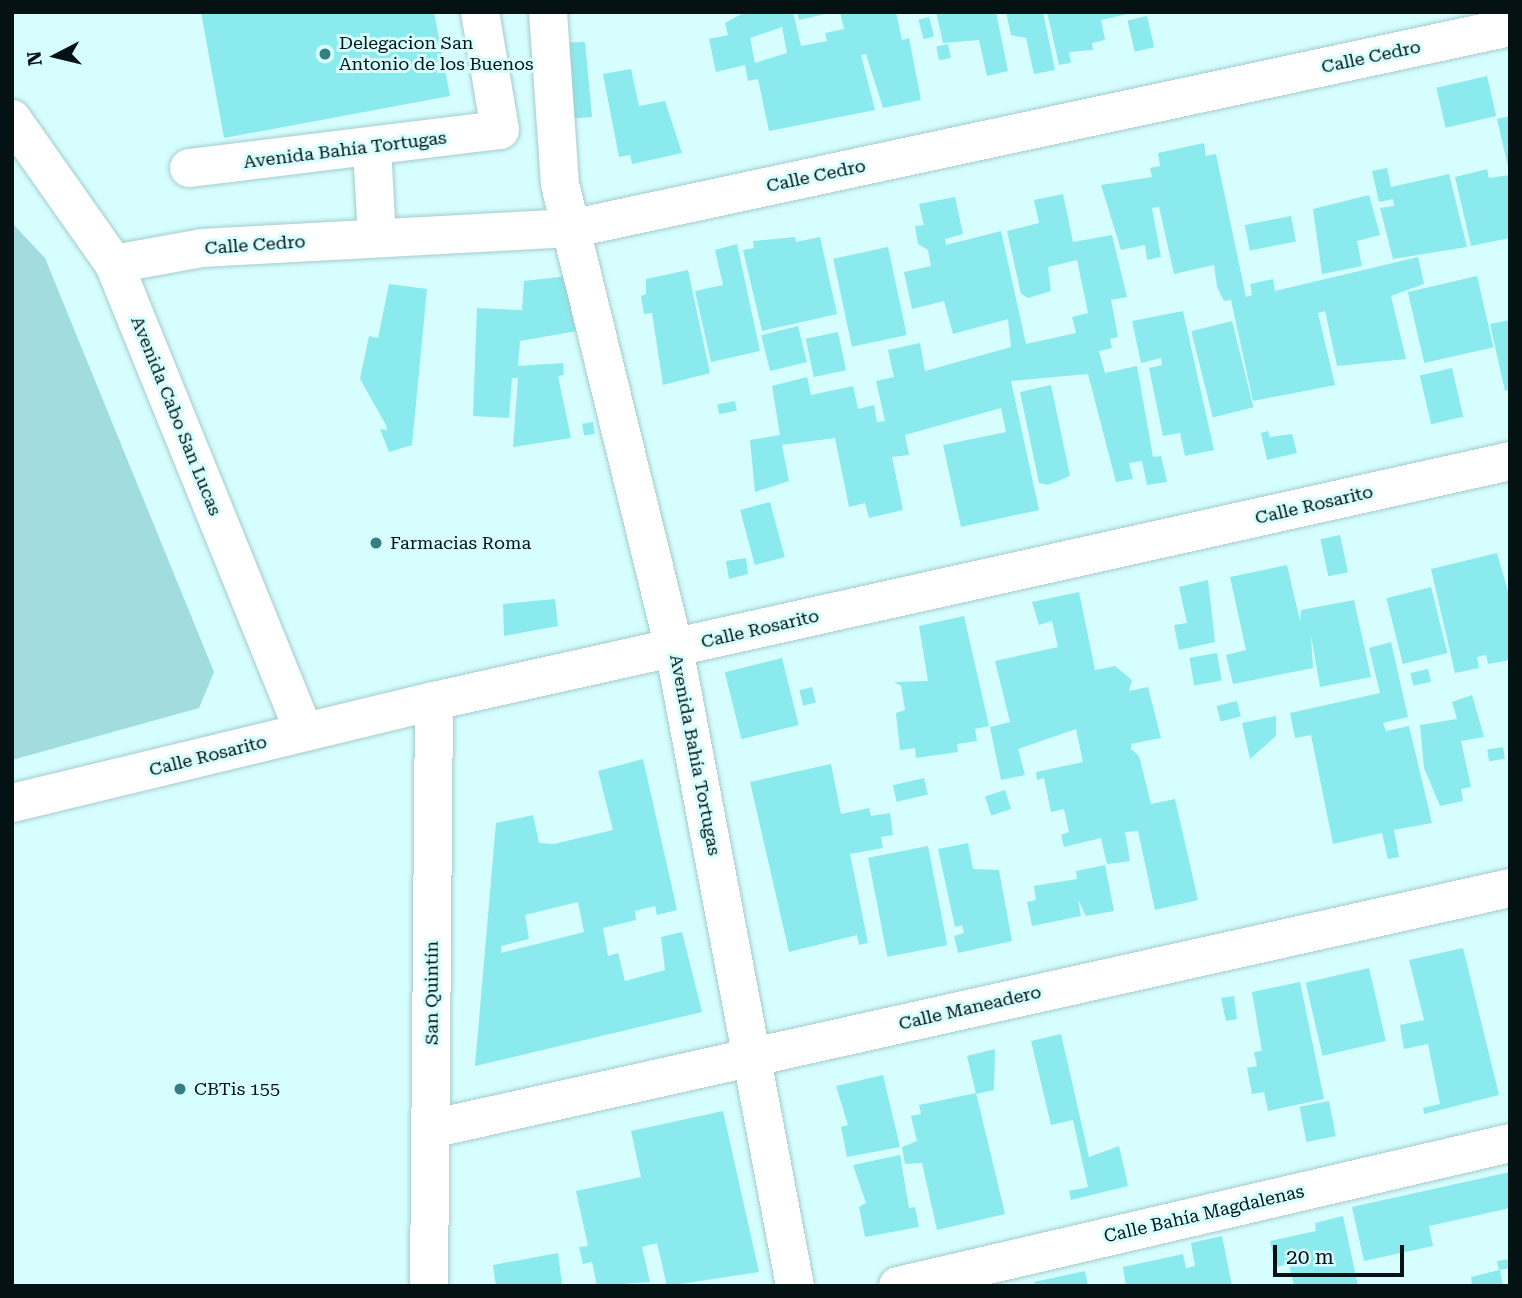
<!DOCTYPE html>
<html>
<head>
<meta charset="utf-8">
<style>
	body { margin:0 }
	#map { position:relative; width:1522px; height:1298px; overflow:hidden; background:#d6feff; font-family:"Roboto Serif",serif }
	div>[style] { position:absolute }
	.green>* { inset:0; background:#a1dcde }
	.building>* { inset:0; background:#8beaed; transform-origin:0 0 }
	.roads { filter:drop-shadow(0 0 2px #a5cbcc) drop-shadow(0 0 2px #a5cbcc) }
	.minor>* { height:38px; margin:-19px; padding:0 19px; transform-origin:19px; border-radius:19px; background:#fff }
	.dots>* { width:19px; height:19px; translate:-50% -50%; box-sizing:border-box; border:4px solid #d6feff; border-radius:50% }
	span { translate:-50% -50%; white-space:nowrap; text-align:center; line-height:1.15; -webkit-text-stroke:6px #d6feff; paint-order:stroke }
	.poi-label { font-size:18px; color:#051213 }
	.left { translate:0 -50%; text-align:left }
	.street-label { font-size:18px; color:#051213 }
	.frame { position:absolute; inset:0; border:14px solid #051213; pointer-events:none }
	.north { position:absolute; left:21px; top:21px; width:70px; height:70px; -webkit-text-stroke:5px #d6feff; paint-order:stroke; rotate:263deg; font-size:19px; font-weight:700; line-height:28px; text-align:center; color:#051213 }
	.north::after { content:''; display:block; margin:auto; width:24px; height:32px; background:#051213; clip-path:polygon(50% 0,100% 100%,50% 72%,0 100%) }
	.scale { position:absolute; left:1273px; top:1245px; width:131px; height:32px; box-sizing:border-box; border:4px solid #051213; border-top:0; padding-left:9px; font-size:21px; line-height:24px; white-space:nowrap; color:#051213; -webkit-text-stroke:5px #d6feff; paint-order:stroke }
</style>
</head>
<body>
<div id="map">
	<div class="green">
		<i style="clip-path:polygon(12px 223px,45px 258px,214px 672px,199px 708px,12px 760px)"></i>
	</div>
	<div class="building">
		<i style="clip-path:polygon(201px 12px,434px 12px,450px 96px,224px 138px)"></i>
		<i style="clip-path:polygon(evenodd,745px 12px,793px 12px,801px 46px,827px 41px,825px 33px,844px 29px,840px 12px,896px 12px,902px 40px,909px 38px,921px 100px,883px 108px,866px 54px,861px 55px,875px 110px,769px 131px,758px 79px,748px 81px,745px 65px,716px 72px,709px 39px,728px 35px,725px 23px,745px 12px,782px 27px,787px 53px,755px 63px,750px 38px,782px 27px)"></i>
		<i style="clip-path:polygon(797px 12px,830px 12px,830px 13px,799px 20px)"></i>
		<i style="clip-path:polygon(936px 12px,996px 12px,1008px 71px,987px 76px,979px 40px,943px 43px)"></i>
		<i style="clip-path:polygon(1006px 12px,1043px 12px,1055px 70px,1034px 74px,1026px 38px,1011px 35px)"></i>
		<i style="clip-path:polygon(1047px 12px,1132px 12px,1132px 13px,1101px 20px,1105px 40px,1092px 43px,1093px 50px,1069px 52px,1071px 63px,1059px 65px)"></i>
		<i style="left:1147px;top:16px;width:32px;height:20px;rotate:77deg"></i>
		<i style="left:929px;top:17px;width:20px;height:11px;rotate:75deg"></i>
		<i style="clip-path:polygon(585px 42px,592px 117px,541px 121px,554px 43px)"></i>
		<i style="left:948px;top:44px;width:14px;height:12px;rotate:78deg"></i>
		<i style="clip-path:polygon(631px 69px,639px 106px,665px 101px,682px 153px,632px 164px,630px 155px,619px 157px,603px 74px)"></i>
		<i style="left:1487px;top:76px;width:41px;height:52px;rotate:77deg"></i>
		<i style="clip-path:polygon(1510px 116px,1510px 171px,1509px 171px,1497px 119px)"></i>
		<i style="clip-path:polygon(1204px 143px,1206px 156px,1216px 154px,1246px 297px,1252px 295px,1250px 284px,1273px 279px,1275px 291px,1418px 257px,1424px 284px,1391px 296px,1406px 359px,1337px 366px,1325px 311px,1318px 313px,1335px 385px,1253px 401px,1231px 300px,1224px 301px,1217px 287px,1214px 265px,1174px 274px,1159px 207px,1152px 208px,1161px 257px,1147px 260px,1145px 245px,1121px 250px,1101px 185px,1152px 177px,1150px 168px,1160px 166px,1158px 153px)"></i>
		<i style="clip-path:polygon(1387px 168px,1391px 187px,1449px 174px,1467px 247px,1393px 259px,1380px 208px,1394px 206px,1393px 199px,1379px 202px,1372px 171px)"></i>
		<i style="clip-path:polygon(1487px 169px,1489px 178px,1510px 175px,1510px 238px,1471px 246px,1455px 177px)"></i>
		<i style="clip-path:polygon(1063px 194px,1073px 242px,1112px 235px,1127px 297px,1111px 300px,1118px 337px,1110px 339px,1112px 348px,1099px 351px,1105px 373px,1137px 366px,1153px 457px,1161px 456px,1167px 482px,1147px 485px,1142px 461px,1129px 463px,1133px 479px,1116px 482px,1088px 374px,1011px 381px,1039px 510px,961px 527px,943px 445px,1006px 432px,1001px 408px,905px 435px,909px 455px,892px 457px,903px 510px,869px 518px,865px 503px,849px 507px,835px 438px,782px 445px,789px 481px,755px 492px,750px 440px,780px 435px,772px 386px,807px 377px,811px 395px,853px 386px,858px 409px,874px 405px,877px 422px,885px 421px,876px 381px,894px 377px,888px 350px,920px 343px,925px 371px,1011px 347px,1008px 319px,953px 334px,944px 301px,912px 309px,904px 272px,931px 266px,928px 250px,918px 244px,915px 226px,924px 225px,919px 204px,955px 197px,963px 234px,945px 239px,946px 245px,1001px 231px,1026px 344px,1076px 333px,1072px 317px,1088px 313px,1077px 260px,1048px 267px,1051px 291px,1028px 298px,1021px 294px,1007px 231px,1039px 223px,1034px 200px)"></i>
		<i style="clip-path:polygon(1369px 195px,1380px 235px,1357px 241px,1362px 266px,1322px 274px,1313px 209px)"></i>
		<i style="left:1291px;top:216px;width:26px;height:47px;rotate:79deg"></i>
		<i style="clip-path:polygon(795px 237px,796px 242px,820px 237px,837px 314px,762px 331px,743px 250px,754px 248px,753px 241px)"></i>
		<i style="clip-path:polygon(737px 244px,760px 351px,711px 362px,695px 291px,723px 285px,715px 250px)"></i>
		<i style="left:888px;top:247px;width:90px;height:56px;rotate:78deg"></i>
		<i style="clip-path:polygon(688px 270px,710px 373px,663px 385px,652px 313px,644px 314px,641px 296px,646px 294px,646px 279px)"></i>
		<i style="clip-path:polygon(568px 276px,577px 331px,520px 341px,518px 366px,563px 363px,564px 375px,558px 376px,571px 438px,513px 447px,518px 378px,512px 378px,509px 418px,473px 416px,477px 308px,522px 310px,524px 281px)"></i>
		<i style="left:1477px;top:276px;width:73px;height:71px;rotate:77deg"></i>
		<i style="clip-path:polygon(389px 284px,427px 289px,412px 445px,389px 452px,380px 429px,387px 430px,386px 425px,360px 379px,369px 336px,378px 338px)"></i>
		<i style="clip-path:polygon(1183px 311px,1214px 450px,1185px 456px,1180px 433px,1163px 436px,1149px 368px,1162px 365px,1161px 358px,1141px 363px,1132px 321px)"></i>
		<i style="clip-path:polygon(1510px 320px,1510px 390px,1505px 391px,1490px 324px)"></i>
		<i style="left:1232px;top:321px;width:89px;height:42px;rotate:76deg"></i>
		<i style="left:798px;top:326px;width:37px;height:38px;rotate:76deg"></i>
		<i style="left:838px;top:332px;width:39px;height:33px;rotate:78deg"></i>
		<i style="left:1452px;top:368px;width:50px;height:33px;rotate:77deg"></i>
		<i style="clip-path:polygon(1051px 385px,1070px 476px,1048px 485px,1039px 483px,1020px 392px)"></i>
		<i style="left:735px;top:401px;width:10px;height:18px;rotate:79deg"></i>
		<i style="left:593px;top:422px;width:12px;height:11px;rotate:81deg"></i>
		<i style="clip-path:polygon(1268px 431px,1270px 437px,1292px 434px,1297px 453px,1267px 460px,1261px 433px)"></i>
		<i style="left:770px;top:502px;width:57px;height:31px;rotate:75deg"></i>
		<i style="left:1340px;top:535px;width:38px;height:20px;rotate:78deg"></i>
		<i style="clip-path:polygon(1497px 553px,1510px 598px,1510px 660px,1488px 664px,1486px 655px,1477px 657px,1479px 668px,1455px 673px,1431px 569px)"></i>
		<i style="clip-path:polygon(746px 558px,748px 574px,729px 579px,726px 561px)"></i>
		<i style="clip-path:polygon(1287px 565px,1300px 621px,1301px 610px,1354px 600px,1371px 677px,1320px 687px,1311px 635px,1313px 668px,1233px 684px,1226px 655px,1246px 650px,1230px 577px)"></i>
		<i style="clip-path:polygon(1208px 580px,1215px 642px,1179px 650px,1174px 625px,1187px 623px,1179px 587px)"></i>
		<i style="left:1431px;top:587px;width:68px;height:46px;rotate:76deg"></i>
		<i style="clip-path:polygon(1079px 592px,1095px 670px,1115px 666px,1132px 680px,1129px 691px,1148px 687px,1161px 738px,1131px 744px,1131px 749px,1139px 756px,1151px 804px,1175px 799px,1198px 900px,1155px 910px,1138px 831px,1125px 832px,1130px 861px,1107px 864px,1101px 838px,1064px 847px,1061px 835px,1069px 832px,1064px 809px,1051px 812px,1044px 778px,1037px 780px,1036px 772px,1083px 762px,1076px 729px,1018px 749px,1025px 775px,1001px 780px,990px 727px,1010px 722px,995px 661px,1058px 647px,1052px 621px,1039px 625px,1032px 602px)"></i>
		<i style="clip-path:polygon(555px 599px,558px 626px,504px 636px,503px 604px)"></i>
		<i style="clip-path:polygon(964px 616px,989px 726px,975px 729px,977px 741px,957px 744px,958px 752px,916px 758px,915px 748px,900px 750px,896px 713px,905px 710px,901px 686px,894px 682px,928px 681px,919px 626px)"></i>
		<i style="clip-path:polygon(1391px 642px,1408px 717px,1383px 723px,1386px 731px,1409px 726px,1432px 823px,1394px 830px,1399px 857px,1388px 859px,1382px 833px,1333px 844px,1311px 735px,1295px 738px,1290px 713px,1380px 693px,1369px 648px)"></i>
		<i style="left:1217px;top:653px;width:28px;height:28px;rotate:80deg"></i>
		<i style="left:782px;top:658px;width:69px;height:59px;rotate:76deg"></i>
		<i style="left:1428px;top:669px;width:13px;height:18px;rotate:77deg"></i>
		<i style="left:812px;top:687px;width:16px;height:13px;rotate:76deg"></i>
		<i style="clip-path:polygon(1472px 695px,1484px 737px,1461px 741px,1471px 787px,1461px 789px,1463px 801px,1440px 806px,1424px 768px,1420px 725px,1457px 719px,1452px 702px)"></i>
		<i style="left:1237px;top:701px;width:16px;height:21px;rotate:76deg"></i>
		<i style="clip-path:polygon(1276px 716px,1276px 736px,1250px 759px,1242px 723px)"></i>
		<i style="left:1503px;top:747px;width:12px;height:16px;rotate:81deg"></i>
		<i style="clip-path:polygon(evenodd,643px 759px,677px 910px,657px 915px,655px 906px,635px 911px,636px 920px,603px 928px,608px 956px,618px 953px,625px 981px,665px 970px,661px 937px,682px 932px,702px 1012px,475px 1066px,496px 823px,533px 815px,539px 843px,554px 844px,613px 830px,598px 771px,643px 759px,578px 902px,584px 932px,501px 953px,501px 946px,529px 939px,525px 915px,578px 902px)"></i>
		<i style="clip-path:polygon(831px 764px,841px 814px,869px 808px,871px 816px,890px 813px,893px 835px,881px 837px,883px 848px,850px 854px,868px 943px,859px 945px,857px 935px,789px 952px,750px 782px)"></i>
		<i style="left:924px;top:778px;width:17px;height:32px;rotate:77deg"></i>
		<i style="left:1005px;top:790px;width:20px;height:21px;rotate:72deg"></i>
		<i style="clip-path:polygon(968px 843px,973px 869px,999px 870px,1012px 941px,958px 953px,954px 936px,964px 933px,962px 925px,955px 927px,938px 849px)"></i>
		<i style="left:928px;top:846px;width:101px;height:61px;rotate:79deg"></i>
		<i style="clip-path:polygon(1105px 865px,1114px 911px,1086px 916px,1078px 900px,1081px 916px,1032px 926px,1027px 902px,1036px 900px,1034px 886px,1077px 879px,1076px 871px)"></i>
		<i style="clip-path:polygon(1463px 948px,1499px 1095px,1424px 1114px,1423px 1108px,1440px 1104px,1428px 1044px,1404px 1049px,1400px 1025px,1424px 1020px,1409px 960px)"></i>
		<i style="left:1369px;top:968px;width:75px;height:65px;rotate:77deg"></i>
		<i style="clip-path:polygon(1300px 982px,1324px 1099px,1268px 1111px,1264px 1092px,1252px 1094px,1247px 1068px,1257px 1066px,1254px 1052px,1262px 1051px,1252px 992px)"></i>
		<i style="clip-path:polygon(1234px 996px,1237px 1019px,1226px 1021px,1221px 998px)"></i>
		<i style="clip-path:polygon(1061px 1034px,1089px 1157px,1119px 1146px,1128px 1186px,1071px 1200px,1069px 1191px,1088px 1187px,1073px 1120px,1051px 1125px,1031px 1041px)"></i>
		<i style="clip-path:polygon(995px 1049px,994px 1090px,976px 1094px,967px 1056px)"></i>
		<i style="clip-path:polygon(883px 1075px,900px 1147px,847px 1157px,841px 1127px,848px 1125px,836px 1086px)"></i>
		<i style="clip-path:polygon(976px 1093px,1005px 1214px,937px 1230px,922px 1163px,905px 1164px,902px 1147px,917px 1141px,911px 1116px,921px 1114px,919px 1105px)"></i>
		<i style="left:1329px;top:1101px;width:36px;height:30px;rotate:79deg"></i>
		<i style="clip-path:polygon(723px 1111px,759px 1272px,667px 1286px,657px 1243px,642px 1247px,650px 1282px,597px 1286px,592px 1262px,583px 1264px,579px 1247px,588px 1246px,576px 1191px,641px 1177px,631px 1131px)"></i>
		<i style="clip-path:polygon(900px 1155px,909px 1208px,915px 1207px,919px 1227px,865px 1237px,859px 1207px,866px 1203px,853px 1165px)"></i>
		<i style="clip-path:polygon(1510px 1172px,1510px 1208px,1429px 1226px,1433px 1246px,1364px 1261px,1352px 1207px)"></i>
		<i style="clip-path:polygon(1343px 1216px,1358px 1286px,1294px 1286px,1289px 1264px,1276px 1267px,1270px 1241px,1316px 1231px,1315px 1223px)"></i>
		<i style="clip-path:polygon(1222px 1236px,1232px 1286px,1126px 1286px,1123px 1267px,1183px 1254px,1186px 1268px,1195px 1266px,1191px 1243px)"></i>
		<i style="clip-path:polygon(558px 1253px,562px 1284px,496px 1286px,493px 1265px)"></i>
		<i style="clip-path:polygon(1510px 1259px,1510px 1268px,1500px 1270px,1503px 1286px,1472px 1286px,1471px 1277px,1499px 1270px,1497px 1261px)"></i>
		<i style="clip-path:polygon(1085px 1271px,1088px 1286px,1035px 1286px,1034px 1282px)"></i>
	</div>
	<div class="roads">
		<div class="minor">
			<i style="left:548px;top:12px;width:172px;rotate:86deg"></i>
			<i style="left:560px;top:184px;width:478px;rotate:76.2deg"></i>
			<i style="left:674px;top:648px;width:649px;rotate:79.26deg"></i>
			<i style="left:12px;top:119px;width:177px;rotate:54.9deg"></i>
			<i style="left:114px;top:264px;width:505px;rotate:67.9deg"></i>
			<i style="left:372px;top:148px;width:89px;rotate:86.8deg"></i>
			<i style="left:189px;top:168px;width:313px;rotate:-7deg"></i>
			<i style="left:500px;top:130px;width:120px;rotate:-99.6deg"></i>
			<i style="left:114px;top:264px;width:89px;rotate:-10.3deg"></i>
			<i style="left:202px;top:248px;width:374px;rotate:-3.1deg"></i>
			<i style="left:575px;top:228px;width:956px;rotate:-12.13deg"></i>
			<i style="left:12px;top:803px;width:434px;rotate:-13.6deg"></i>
			<i style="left:434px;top:701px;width:1102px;rotate:-12.57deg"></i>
			<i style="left:431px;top:1129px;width:1106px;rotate:-12.59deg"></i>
			<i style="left:429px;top:1286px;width:585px;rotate:-89.51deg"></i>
			<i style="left:898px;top:1286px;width:628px;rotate:-13.15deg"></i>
		</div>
	</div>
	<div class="dots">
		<i style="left:325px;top:54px;background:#357e81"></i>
		<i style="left:376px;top:543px;background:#357e81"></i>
		<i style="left:180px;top:1089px;background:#357e81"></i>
	</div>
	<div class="poi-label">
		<span class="left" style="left:339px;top:54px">Delegacion San<br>Antonio de los Buenos</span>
		<span class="left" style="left:390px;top:543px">Farmacias Roma</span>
		<span class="left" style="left:194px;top:1089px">CBTis 155</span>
	</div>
	<div class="street-label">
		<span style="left:1371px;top:57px;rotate:-12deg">Calle Cedro</span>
		<span style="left:345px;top:150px;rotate:-7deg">Avenida Bahía Tortugas</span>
		<span style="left:816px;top:176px;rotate:-12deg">Calle Cedro</span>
		<span style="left:255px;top:245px;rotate:-4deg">Calle Cedro</span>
		<span style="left:176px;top:416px;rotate:68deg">Avenida Cabo San Lucas</span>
		<span style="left:1314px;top:505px;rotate:-13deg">Calle Rosarito</span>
		<span style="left:760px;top:629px;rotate:-13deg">Calle Rosarito</span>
		<span style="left:695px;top:755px;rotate:79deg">Avenida Bahía Tortugas</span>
		<span style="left:208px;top:756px;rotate:-14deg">Calle Rosarito</span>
		<span style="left:432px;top:993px;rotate:-90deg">San Quintín</span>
		<span style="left:970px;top:1008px;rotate:-13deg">Calle Maneadero</span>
		<span style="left:1204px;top:1214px;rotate:-13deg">Calle Bahía Magdalenas</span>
	</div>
	<div class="frame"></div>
	<div class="north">N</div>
	<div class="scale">20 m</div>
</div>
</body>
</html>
